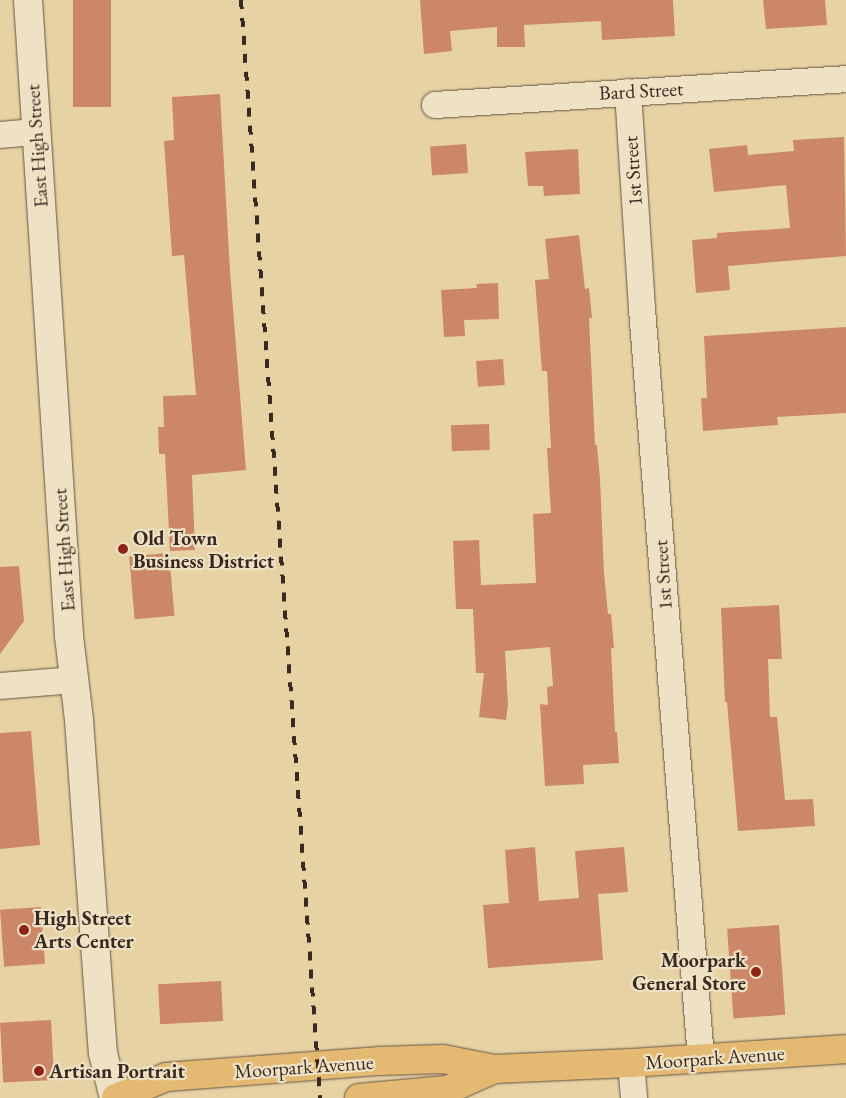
<!DOCTYPE html>
<html>
<head>
<meta charset="utf-8">
<style>
	body { margin:0 }
	#map { position:relative; width:846px; height:1098px; overflow:hidden; background:#e7d2a4; font-family:"EB Garamond",serif }
	div>[style] { position:absolute }
	.building>* { inset:0; background:#cc8769; transform-origin:0 0 }
	.roads { filter:drop-shadow(0 0 1px #645441) drop-shadow(0 0 1px #645441) }
	.minor>* { height:26px; margin:-13px; padding:0 13px; transform-origin:13px; border-radius:13px; background:#efe2c4 }
	.tertiary>* { height:28px; margin:-14px; padding:0 14px; transform-origin:14px; border-radius:14px; background:#efe2c4 }
	.primary>* { height:28px; margin:-14px; padding:0 14px; transform-origin:14px; border-radius:14px; background:#e4b972 }
	.rail>* { height:4px; margin-top:-2px; transform-origin:0; background:repeating-linear-gradient(90deg,#382a20 0 9px,transparent 0 18px) }
	.dots>* { width:14px; height:14px; translate:-50% -50%; box-sizing:border-box; border:2px solid #efe2c4; border-radius:50% }
	span { translate:-50% -50%; white-space:nowrap; text-align:center; line-height:1.15; -webkit-text-stroke:4.5px #efe2c4; paint-order:stroke }
	.street-label { font-size:20px; color:#382a20 }
	.poi-label { font-size:20px; color:#382a20; font-weight:700 }
	.left { translate:0 -50%; text-align:left }
	.right { translate:-100% -50%; text-align:right }
</style>
</head>
<body>
<div id="map">
	<div class="building">
		<i style="left:73px;top:0;width:38px;height:107px"></i>
		<i style="clip-path:polygon(420px 0,673px 0,675px 36px,602px 40px,601px 21px,524px 25px,525px 47px,497px 47px,497px 27px,450px 31px,452px 51px,424px 54px)"></i>
		<i style="clip-path:polygon(763px 0,825px 0,827px 25px,766px 29px)"></i>
		<i style="clip-path:polygon(220px 94px,230px 271px,246px 470px,192px 475px,195px 550px,170px 551px,165px 454px,159px 454px,158px 427px,164px 427px,163px 396px,196px 395px,184px 255px,172px 256px,164px 141px,174px 140px,172px 97px)"></i>
		<i style="clip-path:polygon(844px 137px,846px 256px,728px 266px,730px 290px,696px 293px,692px 240px,717px 238px,717px 233px,790px 228px,786px 185px,714px 192px,709px 149px,747px 145px,748px 155px,794px 151px,793px 140px)"></i>
		<i style="left:466px;top:144px;width:29px;height:36px;rotate:86deg"></i>
		<i style="clip-path:polygon(578px 149px,580px 194px,544px 196px,543px 186px,528px 186px,525px 152px)"></i>
		<i style="clip-path:polygon(579px 235px,585px 289px,589px 288px,592px 318px,589px 318px,595px 445px,597px 445px,600px 479px,604px 573px,608px 614px,611px 614px,614px 648px,611px 648px,615px 732px,617px 732px,619px 763px,583px 765px,584px 784px,545px 786px,540px 704px,548px 705px,547px 687px,553px 686px,550px 647px,505px 651px,508px 705px,506px 720px,479px 717px,484px 673px,476px 673px,473px 609px,456px 609px,453px 541px,479px 540px,481px 585px,536px 583px,533px 514px,551px 513px,547px 448px,551px 448px,547px 371px,542px 371px,535px 280px,549px 279px,545px 239px)"></i>
		<i style="clip-path:polygon(498px 283px,499px 319px,464px 320px,465px 336px,444px 337px,441px 290px,477px 288px,476px 284px)"></i>
		<i style="clip-path:polygon(846px 327px,846px 413px,777px 417px,778px 425px,703px 431px,701px 398px,707px 398px,704px 336px)"></i>
		<i style="left:503px;top:359px;width:26px;height:27px;rotate:86deg"></i>
		<i style="left:489px;top:424px;width:26px;height:38px;rotate:88deg"></i>
		<i style="left:169px;top:553px;width:63px;height:40px;rotate:85deg"></i>
		<i style="clip-path:polygon(19px 566px,24px 621px,0 654px,0 567px)"></i>
		<i style="clip-path:polygon(779px 605px,782px 659px,768px 659px,770px 717px,777px 717px,785px 800px,813px 799px,815px 826px,738px 831px,727px 702px,725px 702px,721px 608px)"></i>
		<i style="clip-path:polygon(31px 731px,40px 845px,0 849px,0 733px)"></i>
		<i style="clip-path:polygon(535px 847px,539px 901px,579px 898px,575px 851px,624px 847px,628px 892px,598px 894px,603px 960px,488px 968px,483px 905px,509px 903px,505px 850px)"></i>
		<i style="left:41px;top:907px;width:57px;height:41px;rotate:86deg"></i>
		<i style="left:779px;top:925px;width:90px;height:52px;rotate:86deg"></i>
		<i style="left:221px;top:981px;width:40px;height:63px;rotate:87deg"></i>
		<i style="left:51px;top:1020px;width:60px;height:51px;rotate:87deg"></i>
	</div>
	<div class="roads">
		<div class="minor">
			<i style="left:628px;top:92px;width:217px;rotate:86.3deg"></i>
			<i style="left:642px;top:309px;width:752px;rotate:85.5deg"></i>
			<i style="left:435px;top:105px;width:412px;rotate:-3.6deg"></i>
			<i style="left:0;top:135px;width:36px;rotate:-5deg"></i>
			<i style="left:0;top:686px;width:75px;rotate:-4.6deg"></i>
			<i style="left:631px;top:1063px;width:35px;rotate:85deg"></i>
		</div>
		<div class="tertiary">
			<i style="left:28px;top:0;width:637px;rotate:86.31deg"></i>
			<i style="left:69px;top:636px;width:85px;rotate:83.2deg"></i>
			<i style="left:79px;top:720px;width:334px;rotate:85.9deg"></i>
			<i style="left:103px;top:1053px;width:46px;rotate:76.3deg"></i>
		</div>
		<div class="primary">
			<i style="left:116px;top:1098px;width:54px;rotate:-22.8deg"></i>
			<i style="left:166px;top:1077px;width:215px;rotate:-4.3deg"></i>
			<i style="left:380px;top:1061px;width:63px;rotate:-1.8deg"></i>
			<i style="left:443px;top:1059px;width:52px;rotate:11.1deg"></i>
			<i style="left:494px;top:1069px;width:137px;rotate:-2.5deg"></i>
			<i style="left:631px;top:1063px;width:215px;rotate:-3.7deg"></i>
			<i style="left:359px;top:1098px;width:88px;rotate:-5.2deg"></i>
			<i style="left:447px;top:1090px;width:51px;rotate:-24.1deg"></i>
		</div>
	</div>
	<div class="rail">
		<i style="left:241px;top:0;width:1101px;rotate:85.88deg"></i>
	</div>
	<div class="dots">
		<i style="left:123px;top:549px;background:#8f2418"></i>
		<i style="left:24px;top:930px;background:#8f2418"></i>
		<i style="left:756px;top:972px;background:#8f2418"></i>
		<i style="left:39px;top:1071px;background:#8f2418"></i>
	</div>
	<div class="street-label">
		<span style="left:641px;top:91px;rotate:-3deg">Bard Street</span>
		<span style="left:37px;top:146px;rotate:-94deg">East High Street</span>
		<span style="left:633px;top:171px;rotate:-94deg">1st Street</span>
		<span style="left:64px;top:550px;rotate:-94deg">East High Street</span>
		<span style="left:663px;top:575px;rotate:-94deg">1st Street</span>
		<span style="left:715px;top:1058px;rotate:-4deg">Moorpark Avenue</span>
		<span style="left:304px;top:1067px;rotate:-4deg">Moorpark Avenue</span>
	</div>
	<div class="poi-label">
		<span class="left" style="left:133px;top:550px">Old Town<br>Business District</span>
		<span class="left" style="left:34px;top:930px">High Street<br>Arts Center</span>
		<span class="right" style="left:746px;top:972px">Moorpark<br>General Store</span>
		<span class="left" style="left:49px;top:1071px">Artisan Portrait</span>
	</div>
</div>
</body>
</html>
